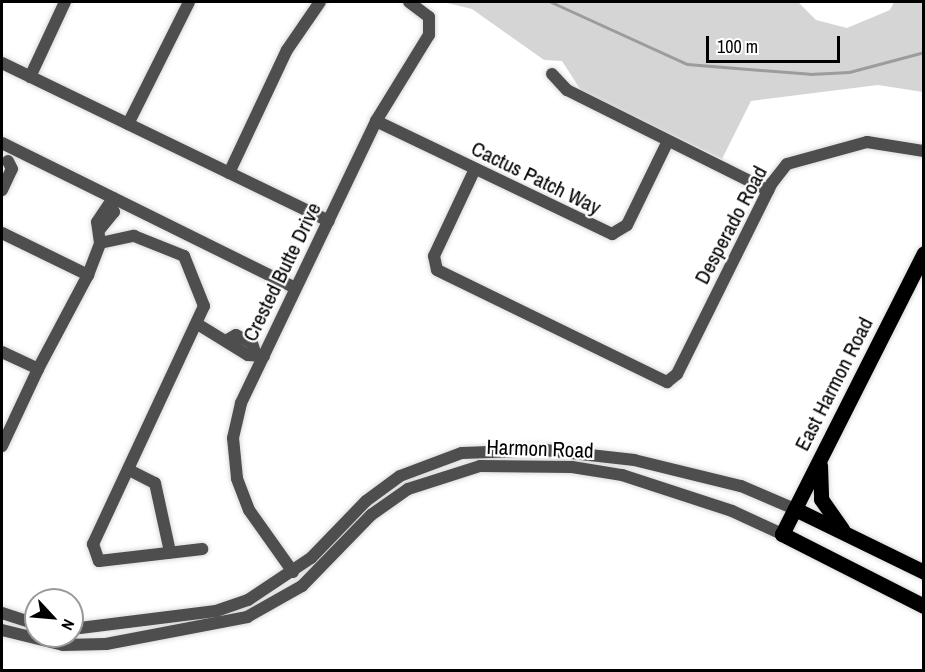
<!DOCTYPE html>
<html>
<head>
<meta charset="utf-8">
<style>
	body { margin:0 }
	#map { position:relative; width:925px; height:672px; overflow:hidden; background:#fff; font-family:"Archivo Narrow",sans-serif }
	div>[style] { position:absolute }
	.green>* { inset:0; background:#d5d5d5 }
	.stream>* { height:3px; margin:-1.5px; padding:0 1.5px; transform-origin:1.5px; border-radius:1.5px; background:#9c9c9c }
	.roads { filter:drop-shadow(0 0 2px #dbdbdb) drop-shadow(0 0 2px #dbdbdb) }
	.minor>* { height:12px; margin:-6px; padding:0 6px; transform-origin:6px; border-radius:6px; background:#4e4e4e }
	.major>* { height:15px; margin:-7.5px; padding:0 7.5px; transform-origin:7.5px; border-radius:7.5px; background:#000 }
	span { translate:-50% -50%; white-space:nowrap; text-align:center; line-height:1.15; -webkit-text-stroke:4.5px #fff; paint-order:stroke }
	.street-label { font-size:21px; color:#000 }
	.frame { position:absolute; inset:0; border:3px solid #000; pointer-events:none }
	.north { position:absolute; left:24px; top:588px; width:60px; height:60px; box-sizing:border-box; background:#fff; border:2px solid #999; border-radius:50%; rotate:116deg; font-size:16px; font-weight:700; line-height:24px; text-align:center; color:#000 }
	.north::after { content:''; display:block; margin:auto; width:21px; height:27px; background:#000; clip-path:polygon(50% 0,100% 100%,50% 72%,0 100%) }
	.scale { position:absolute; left:706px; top:36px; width:134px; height:27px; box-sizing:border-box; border:3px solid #000; border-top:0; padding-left:8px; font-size:18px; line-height:21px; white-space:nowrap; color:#000; -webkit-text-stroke:4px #fff; paint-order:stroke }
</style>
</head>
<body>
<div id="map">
	<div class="green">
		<i style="clip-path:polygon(443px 2px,798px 2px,816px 20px,847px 28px,890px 10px,894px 2px,923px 2px,923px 92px,878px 85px,751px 101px,722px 159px,582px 92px,562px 61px,544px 60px,472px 9px)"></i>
	</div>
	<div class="stream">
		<i style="left:551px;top:2px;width:149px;rotate:24.5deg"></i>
		<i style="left:687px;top:64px;width:123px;rotate:4.6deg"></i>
		<i style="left:810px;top:74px;width:39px;rotate:-3deg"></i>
		<i style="left:849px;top:72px;width:78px;rotate:-14.9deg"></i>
	</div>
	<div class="roads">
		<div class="minor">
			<i style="left:2px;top:63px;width:363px;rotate:25.8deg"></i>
			<i style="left:552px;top:74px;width:22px;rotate:47deg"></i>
			<i style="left:567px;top:90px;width:225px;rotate:26.5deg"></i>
			<i style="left:30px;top:77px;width:83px;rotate:-65deg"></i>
			<i style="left:376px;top:121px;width:262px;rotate:25.6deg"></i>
			<i style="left:612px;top:234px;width:17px;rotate:-31deg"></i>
			<i style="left:627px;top:225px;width:93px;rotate:-64deg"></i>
			<i style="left:128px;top:124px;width:136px;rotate:-63.4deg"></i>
			<i style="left:2px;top:143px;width:327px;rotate:26.3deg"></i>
			<i style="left:474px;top:171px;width:94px;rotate:115.2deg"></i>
			<i style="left:434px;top:256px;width:14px;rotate:78deg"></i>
			<i style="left:437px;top:270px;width:256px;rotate:26deg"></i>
			<i style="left:667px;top:382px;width:13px;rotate:-39deg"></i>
			<i style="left:677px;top:374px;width:213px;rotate:-63.6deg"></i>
			<i style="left:772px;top:183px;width:24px;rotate:-52deg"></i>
			<i style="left:787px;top:164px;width:83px;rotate:-15.4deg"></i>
			<i style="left:867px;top:142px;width:58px;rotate:9deg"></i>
			<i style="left:229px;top:173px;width:136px;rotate:-64.8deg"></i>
			<i style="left:287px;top:50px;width:58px;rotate:-55.5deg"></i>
			<i style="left:2px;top:190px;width:23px;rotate:-65deg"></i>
			<i style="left:12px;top:169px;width:9px;rotate:-117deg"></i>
			<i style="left:100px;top:229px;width:22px;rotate:-51deg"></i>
			<i style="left:114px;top:212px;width:8px;rotate:-120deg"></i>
			<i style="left:2px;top:233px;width:96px;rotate:26deg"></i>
			<i style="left:100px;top:243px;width:35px;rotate:-12deg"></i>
			<i style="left:134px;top:236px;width:54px;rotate:21.8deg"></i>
			<i style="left:184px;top:256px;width:54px;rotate:68.2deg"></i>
			<i style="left:204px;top:306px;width:263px;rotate:115deg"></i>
			<i style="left:93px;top:544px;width:18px;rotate:71deg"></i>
			<i style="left:99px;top:561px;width:104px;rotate:-6.6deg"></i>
			<i style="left:199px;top:325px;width:57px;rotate:31.5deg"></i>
			<i style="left:248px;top:355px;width:16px;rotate:4deg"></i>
			<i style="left:229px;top:339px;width:8px;rotate:-30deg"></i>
			<i style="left:236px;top:335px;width:18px;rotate:27deg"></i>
			<i style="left:252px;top:343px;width:9px;rotate:72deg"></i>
			<i style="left:2px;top:352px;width:40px;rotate:25deg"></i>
			<i style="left:38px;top:369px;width:106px;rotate:-62deg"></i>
			<i style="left:88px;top:275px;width:34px;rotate:-69deg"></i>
			<i style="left:100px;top:243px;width:21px;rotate:-98deg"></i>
			<i style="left:97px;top:222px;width:29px;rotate:-56deg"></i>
			<i style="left:2px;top:446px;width:85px;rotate:-64.9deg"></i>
			<i style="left:129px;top:470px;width:29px;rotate:27deg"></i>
			<i style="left:155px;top:483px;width:71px;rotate:77.7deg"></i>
			<i style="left:293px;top:572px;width:76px;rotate:-125.4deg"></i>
			<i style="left:249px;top:510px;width:34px;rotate:-111deg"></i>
			<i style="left:237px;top:478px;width:40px;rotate:-95.7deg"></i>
			<i style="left:233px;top:438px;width:36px;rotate:-77deg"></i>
			<i style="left:241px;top:403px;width:313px;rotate:-64.4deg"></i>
			<i style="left:376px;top:121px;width:101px;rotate:-58.4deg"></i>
			<i style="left:429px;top:35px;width:18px;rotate:-90deg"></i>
			<i style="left:429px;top:17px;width:25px;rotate:-143deg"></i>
			<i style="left:2px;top:613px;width:36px;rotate:18deg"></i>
			<i style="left:72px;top:629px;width:145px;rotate:-7.1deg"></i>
			<i style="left:216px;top:611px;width:34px;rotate:-19deg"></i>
			<i style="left:248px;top:600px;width:76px;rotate:-33.7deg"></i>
			<i style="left:311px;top:558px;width:79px;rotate:-46deg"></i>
			<i style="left:366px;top:501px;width:42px;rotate:-36.3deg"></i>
			<i style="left:400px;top:476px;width:66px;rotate:-20.4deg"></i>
			<i style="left:462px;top:453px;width:83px;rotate:-2.1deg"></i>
			<i style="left:545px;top:450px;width:90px;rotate:6.4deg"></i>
			<i style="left:634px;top:460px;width:110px;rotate:13.7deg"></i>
			<i style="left:741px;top:486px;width:59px;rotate:23.1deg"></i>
			<i style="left:2px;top:630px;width:63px;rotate:13.8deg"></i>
			<i style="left:63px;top:645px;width:43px;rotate:-1.3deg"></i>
			<i style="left:106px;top:644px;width:144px;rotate:-10.8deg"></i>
			<i style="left:247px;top:617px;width:63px;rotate:-29.4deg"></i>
			<i style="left:302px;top:586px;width:99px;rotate:-45.8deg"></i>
			<i style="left:371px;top:515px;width:45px;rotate:-35.1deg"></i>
			<i style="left:408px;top:489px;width:76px;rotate:-17.7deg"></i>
			<i style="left:480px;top:466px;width:92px;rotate:0.6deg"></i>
			<i style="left:572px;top:467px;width:51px;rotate:9.1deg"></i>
			<i style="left:622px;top:475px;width:116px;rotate:18.1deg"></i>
			<i style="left:732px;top:511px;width:55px;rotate:24.7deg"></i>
		</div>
		<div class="major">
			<i style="left:924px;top:253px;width:315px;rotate:116.8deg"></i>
			<i style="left:782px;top:534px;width:159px;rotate:26.9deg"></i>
			<i style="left:820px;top:465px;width:34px;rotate:88deg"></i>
			<i style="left:821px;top:499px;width:37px;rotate:55deg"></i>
			<i style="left:795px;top:509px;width:144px;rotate:26deg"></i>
		</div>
	</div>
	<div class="street-label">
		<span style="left:536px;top:178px;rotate:26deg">Cactus Patch Way</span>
		<span style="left:731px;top:225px;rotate:-62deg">Desperado Road</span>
		<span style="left:282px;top:272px;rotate:-64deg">Crested Butte Drive</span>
		<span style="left:834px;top:384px;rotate:-63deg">East Harmon Road</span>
		<span style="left:540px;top:449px;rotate:2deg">Harmon Road</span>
	</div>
	<div class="frame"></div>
	<div class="north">N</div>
	<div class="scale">100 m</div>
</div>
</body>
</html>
